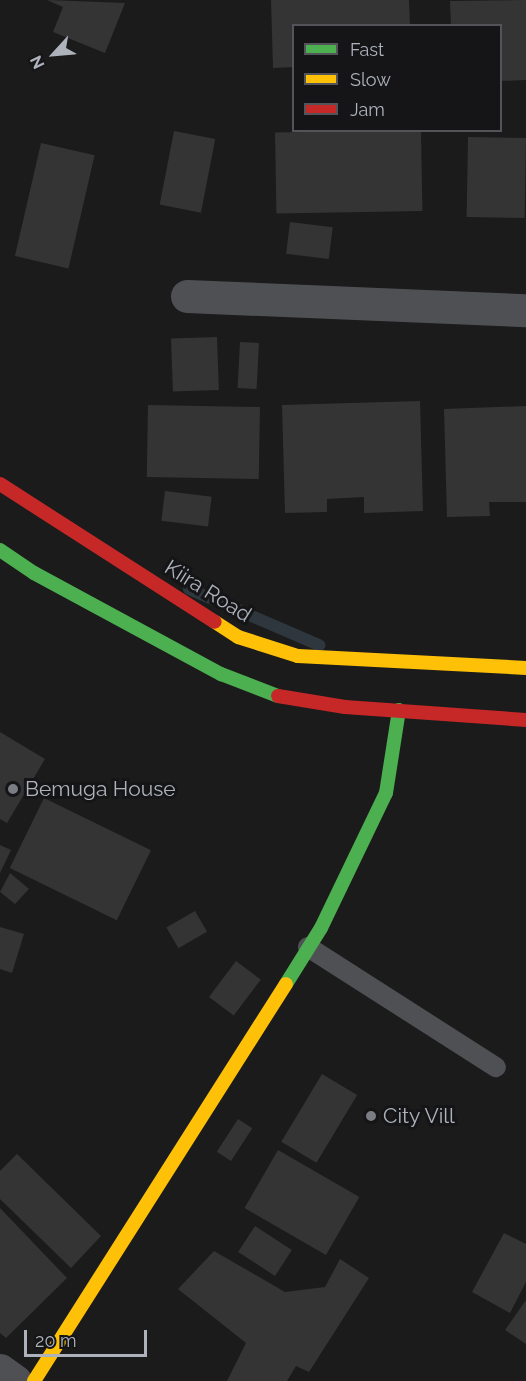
<!DOCTYPE html>
<html>
<head>
<meta charset="utf-8">
<style>
	body { margin:0 }
	#map { position:relative; width:526px; height:1381px; overflow:hidden; background:#1b1b1b; font-family:Raleway,sans-serif }
	div>[style] { position:absolute }
	.stream>* { height:12px; margin:-6px; padding:0 6px; transform-origin:6px; border-radius:6px; background:#2e373d }
	.building>* { inset:0; background:#343435; transform-origin:0 0 }
	.lane>* { height:20px; margin:-10px; padding:0 10px; transform-origin:10px; border-radius:10px; background:#4f5054 }
	.street>* { height:33px; margin:-16.5px; padding:0 16.5px; transform-origin:16.5px; border-radius:16.5px; background:#4f5054 }
	.fast>* { height:14px; margin:-7px; padding:0 7px; transform-origin:7px; border-radius:7px; background:#4caf50 }
	.slow>* { height:14px; margin:-7px; padding:0 7px; transform-origin:7px; border-radius:7px; background:#ffc107 }
	.jam>* { height:14px; margin:-7px; padding:0 7px; transform-origin:7px; border-radius:7px; background:#c62828 }
	.dots>* { width:16px; height:16px; translate:-50% -50%; box-sizing:border-box; border:3px solid #151517; border-radius:50% }
	span { translate:-50% -50%; white-space:nowrap; text-align:center; line-height:1.15; -webkit-text-stroke:6px #151517; paint-order:stroke }
	.street-label { font-size:21px; color:#adb2bb }
	.poi-label { font-size:21px; color:#adb2bb }
	.left { translate:0 -50%; text-align:left }
	.legend { position:absolute; left:292px; top:24px; width:210px; height:108px; box-sizing:border-box; background:#151517; border:2px solid #525459; margin:0; padding:8px 10px; list-style:none; font-size:18px; color:#adb2bb }
	.legend li { display:flex; align-items:center; gap:12px; height:30px }
	.legend b { width:30px; border:2px solid #525459 }
	.north { position:absolute; left:24px; top:24px; width:60px; height:60px; -webkit-text-stroke:4px #151517; paint-order:stroke; rotate:244deg; font-size:16px; font-weight:700; line-height:24px; text-align:center; color:#adb2bb }
	.north::after { content:''; display:block; margin:auto; width:21px; height:27px; background:#adb2bb; clip-path:polygon(50% 0,100% 100%,50% 72%,0 100%) }
	.scale { position:absolute; left:24px; top:1330px; width:123px; height:27px; box-sizing:border-box; border:3px solid #adb2bb; border-top:0; padding-left:8px; font-size:18px; line-height:21px; white-space:nowrap; color:#adb2bb; -webkit-text-stroke:4px #151517; paint-order:stroke }
</style>
</head>
<body>
<div id="map">
	<div class="stream">
		<i style="left:189px;top:589px;width:142px;rotate:23.3deg"></i>
	</div>
	<div class="building">
		<i style="clip-path:polygon(47px 0,125px 3px,105px 53px,53px 32px,63px 7px)"></i>
		<i style="clip-path:polygon(271px 0,409px 0,410px 26px,294px 26px,294px 67px,273px 68px)"></i>
		<i style="clip-path:polygon(526px 0,526px 80px,500px 81px,500px 26px,451px 26px,450px 1px)"></i>
		<i style="left:421px;top:130px;width:81px;height:146px;rotate:89deg"></i>
		<i style="left:174px;top:131px;width:42px;height:75px;rotate:11deg"></i>
		<i style="left:468px;top:137px;width:58px;height:80px;rotate:1deg"></i>
		<i style="left:41px;top:143px;width:55px;height:116px;rotate:13deg"></i>
		<i style="left:290px;top:222px;width:43px;height:32px;rotate:7deg"></i>
		<i style="left:217px;top:337px;width:53px;height:46px;rotate:88deg"></i>
		<i style="left:240px;top:342px;width:19px;height:46px;rotate:3deg"></i>
		<i style="clip-path:polygon(420px 401px,423px 511px,364px 513px,364px 497px,327px 499px,327px 512px,285px 513px,282px 405px)"></i>
		<i style="left:148px;top:405px;width:112px;height:72px;rotate:1deg"></i>
		<i style="clip-path:polygon(526px 406px,526px 502px,489px 502px,490px 516px,447px 517px,444px 409px)"></i>
		<i style="left:165px;top:491px;width:47px;height:30px;rotate:7deg"></i>
		<i style="clip-path:polygon(0 732px,45px 759px,7px 823px,0 819px)"></i>
		<i style="left:44px;top:798px;width:119px;height:78px;rotate:26deg"></i>
		<i style="clip-path:polygon(0 845px,11px 850px,0 873px)"></i>
		<i style="clip-path:polygon(10px 873px,29px 889px,15px 904px,0 892px)"></i>
		<i style="left:195px;top:911px;width:24px;height:33px;rotate:60deg"></i>
		<i style="clip-path:polygon(0 927px,24px 934px,12px 973px,0 969px)"></i>
		<i style="left:236px;top:961px;width:31px;height:45px;rotate:37deg"></i>
		<i style="left:322px;top:1074px;width:41px;height:79px;rotate:31deg"></i>
		<i style="left:238px;top:1119px;width:17px;height:39px;rotate:33deg"></i>
		<i style="left:278px;top:1150px;width:94px;height:67px;rotate:30deg"></i>
		<i style="clip-path:polygon(17px 1154px,101px 1236px,71px 1268px,0 1199px,0 1171px)"></i>
		<i style="clip-path:polygon(0 1208px,67px 1278px,6px 1338px,0 1333px)"></i>
		<i style="left:255px;top:1226px;width:44px;height:31px;rotate:33deg"></i>
		<i style="clip-path:polygon(504px 1233px,526px 1244px,526px 1282px,510px 1313px,472px 1292px)"></i>
		<i style="clip-path:polygon(214px 1251px,285px 1292px,325px 1287px,340px 1259px,369px 1278px,309px 1372px,296px 1366px,287px 1381px,227px 1381px,246px 1343px,178px 1289px)"></i>
		<i style="clip-path:polygon(526px 1300px,526px 1344px,505px 1330px)"></i>
	</div>
	<div class="lane">
		<i style="left:308px;top:947px;width:223px;rotate:32.6deg"></i>
	</div>
	<div class="street">
		<i style="left:187px;top:296px;width:339px;rotate:2.4deg"></i>
		<i style="left:0;top:1370px;width:19px;rotate:36deg"></i>
	</div>
	<div class="fast">
		<i style="left:0;top:550px;width:41px;rotate:34.1deg"></i>
		<i style="left:34px;top:573px;width:213px;rotate:28.4deg"></i>
		<i style="left:221px;top:674px;width:61px;rotate:21.1deg"></i>
		<i style="left:286px;top:984px;width:66px;rotate:-58deg"></i>
		<i style="left:321px;top:928px;width:150px;rotate:-64.3deg"></i>
		<i style="left:386px;top:793px;width:84px;rotate:-81.1deg"></i>
	</div>
	<div class="slow">
		<i style="left:215px;top:622px;width:27px;rotate:33deg"></i>
		<i style="left:238px;top:637px;width:63px;rotate:17.6deg"></i>
		<i style="left:298px;top:656px;width:228px;rotate:3deg"></i>
		<i style="left:34px;top:1381px;width:470px;rotate:-57.6deg"></i>
	</div>
	<div class="jam">
		<i style="left:0;top:484px;width:255px;rotate:32.7deg"></i>
		<i style="left:278px;top:696px;width:68px;rotate:9.3deg"></i>
		<i style="left:345px;top:707px;width:181px;rotate:4.1deg"></i>
	</div>
	<div class="dots">
		<i style="left:13px;top:789px;background:#7a7d83"></i>
		<i style="left:371px;top:1116px;background:#7a7d83"></i>
	</div>
	<div class="street-label">
		<span style="left:208px;top:591px;rotate:32deg">Kiira Road</span>
	</div>
	<div class="poi-label">
		<span class="left" style="left:25px;top:789px">Bemuga House</span>
		<span class="left" style="left:383px;top:1116px">City Vill</span>
	</div>
	<ul class="legend">
	<li><b style="height:8px;background:#4caf50"></b>Fast</li>
	<li><b style="height:8px;background:#ffc107"></b>Slow</li>
	<li><b style="height:8px;background:#c62828"></b>Jam</li>
	</ul>
	<div class="north">N</div>
	<div class="scale">20 m</div>
</div>
</body>
</html>
